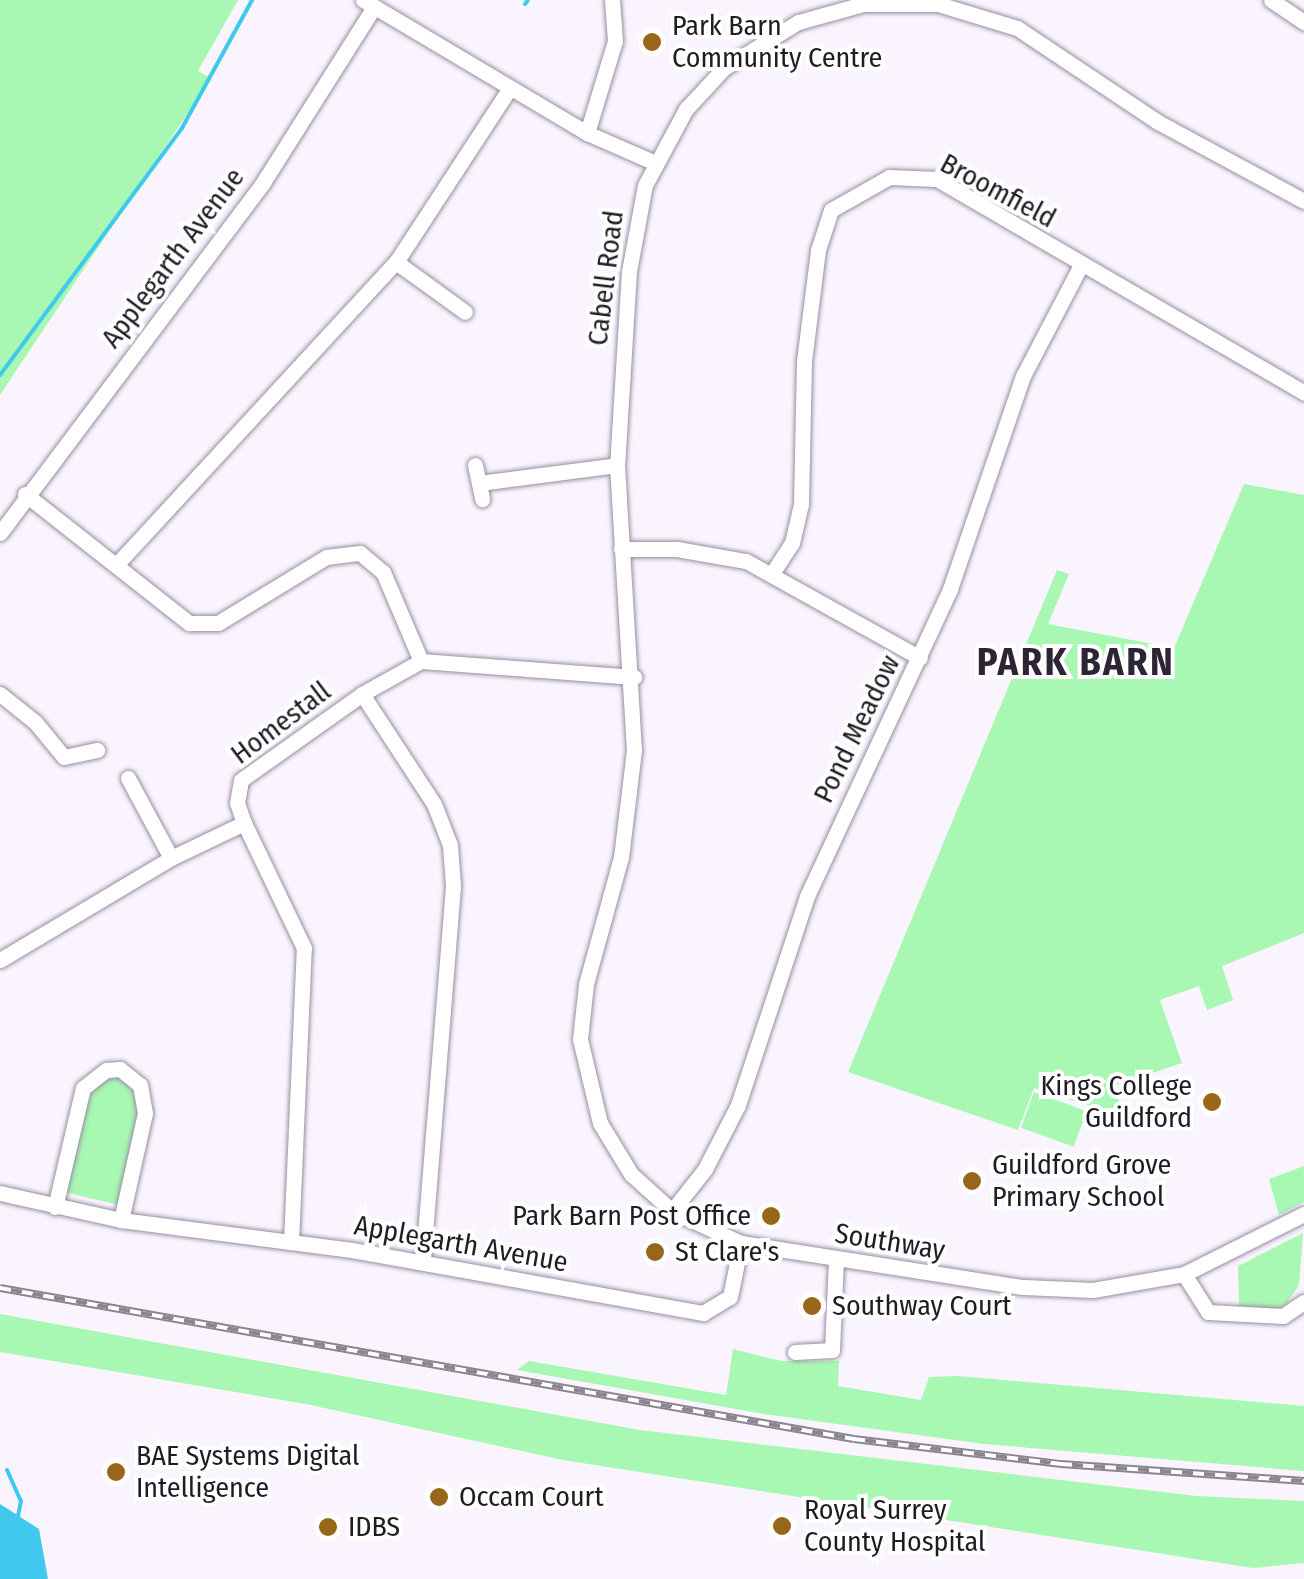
<!DOCTYPE html>
<html>
<head>
<meta charset="utf-8">
<style>
	body { margin:0 }
	#map { position:relative; width:1304px; height:1579px; overflow:hidden; background:#f9f4fd; font-family:"Fira Sans Condensed",sans-serif }
	div>[style] { position:absolute }
	.green>* { inset:0; background:#a8f7b3; transform-origin:0 0 }
	.water>* { inset:0; background:#3fc9ec }
	.stream>* { height:4px; margin:-2px; padding:0 2px; transform-origin:2px; border-radius:2px; background:#3fc9ec }
	.roads { filter:drop-shadow(0 0 2px #988da2) drop-shadow(0 0 2px #988da2) }
	.minor>* { height:15px; margin:-7.5px; padding:0 7.5px; transform-origin:7.5px; border-radius:7.5px; background:#fff }
	.rail>* { height:8px; margin-top:-4px; transform-origin:0; background:repeating-linear-gradient(90deg,#fff 0 11px,#8a858e 0 22px); box-sizing:border-box; border-block:2px solid #8a858e }
	.dots>* { width:28px; height:28px; translate:-50% -50%; box-sizing:border-box; border:5px solid #fff; border-radius:50% }
	span { translate:-50% -50%; white-space:nowrap; text-align:center; line-height:1.15; -webkit-text-stroke:8px #fff; paint-order:stroke }
	.poi-label { font-size:28px; color:#201c24 }
	.left { translate:0 -50%; text-align:left }
	.right { translate:-100% -50%; text-align:right }
	.street-label { font-size:28px; color:#201c24 }
	.district-label { font-size:38px; color:#2d2536; font-weight:700; letter-spacing:2.5px }
</style>
</head>
<body>
<div id="map">
	<div class="green">
		<i style="clip-path:polygon(0 0,238px 0,198px 71px,211px 78px,0 395px)"></i>
		<i style="clip-path:polygon(1244px 484px,1304px 495px,1304px 933px,1222px 966px,1233px 1000px,1207px 1010px,1199px 986px,1160px 1000px,1182px 1063px,1114px 1086px,1125px 1118px,1034px 1088px,1018px 1130px,848px 1072px,1057px 570px,1069px 574px,1048px 624px,1174px 648px)"></i>
		<i style="clip-path:polygon(120px 1076px,136px 1086px,141px 1109px,119px 1205px,64px 1192px,88px 1097px,100px 1080px)"></i>
		<i style="left:1034px;top:1092px;width:56px;height:38px;rotate:20deg"></i>
		<i style="clip-path:polygon(1304px 1166px,1304px 1202px,1279px 1215px,1269px 1179px)"></i>
		<i style="clip-path:polygon(1303px 1233px,1299px 1285px,1287px 1303px,1277px 1309px,1239px 1306px,1238px 1266px)"></i>
		<i style="clip-path:polygon(0 1314px,640px 1430px,1196px 1496px,1304px 1501px,1304px 1563px,1253px 1568px,563px 1460px,306px 1404px,0 1352px)"></i>
		<i style="clip-path:polygon(733px 1349px,781px 1361px,839px 1361px,838px 1386px,921px 1400px,929px 1377px,958px 1376px,1304px 1406px,1304px 1471px,984px 1444px,764px 1414px,517px 1370px,529px 1361px,726px 1395px)"></i>
	</div>
	<div class="water">
		<i style="clip-path:polygon(0 1504px,39px 1529px,48px 1579px,0 1579px)"></i>
	</div>
	<div class="stream">
		<i style="left:525px;top:4px;width:5px;rotate:-53deg"></i>
		<i style="left:0;top:375px;width:307px;rotate:-53.6deg"></i>
		<i style="left:182px;top:128px;width:146px;rotate:-61.3deg"></i>
		<i style="left:7px;top:1470px;width:34px;rotate:66deg"></i>
		<i style="left:21px;top:1501px;width:15px;rotate:101deg"></i>
	</div>
	<div class="roads">
		<div class="minor">
			<i style="left:363px;top:0;width:261px;rotate:30.7deg"></i>
			<i style="left:587px;top:133px;width:72px;rotate:23.7deg"></i>
			<i style="left:1271px;top:0;width:40px;rotate:34deg"></i>
			<i style="left:587px;top:133px;width:96px;rotate:-73.1deg"></i>
			<i style="left:615px;top:41px;width:41px;rotate:-94.2deg"></i>
			<i style="left:1304px;top:201px;width:166px;rotate:-151.6deg"></i>
			<i style="left:1158px;top:122px;width:169px;rotate:-146.3deg"></i>
			<i style="left:1017px;top:28px;width:83px;rotate:-163.1deg"></i>
			<i style="left:938px;top:4px;width:75px;rotate:180deg"></i>
			<i style="left:863px;top:4px;width:67px;rotate:164.5deg"></i>
			<i style="left:798px;top:22px;width:87px;rotate:148.1deg"></i>
			<i style="left:724px;top:68px;width:56px;rotate:132.8deg"></i>
			<i style="left:686px;top:109px;width:86px;rotate:118.3deg"></i>
			<i style="left:645px;top:185px;width:87px;rotate:100.5deg"></i>
			<i style="left:629px;top:271px;width:194px;rotate:93.5deg"></i>
			<i style="left:617px;top:465px;width:286px;rotate:86.6deg"></i>
			<i style="left:634px;top:750px;width:108px;rotate:96.9deg"></i>
			<i style="left:621px;top:857px;width:132px;rotate:105.4deg"></i>
			<i style="left:586px;top:984px;width:55px;rotate:96.2deg"></i>
			<i style="left:580px;top:1039px;width:86px;rotate:76.6deg"></i>
			<i style="left:600px;top:1123px;width:60px;rotate:58.7deg"></i>
			<i style="left:631px;top:1174px;width:55px;rotate:42.1deg"></i>
			<i style="left:672px;top:1211px;width:76px;rotate:24.9deg"></i>
			<i style="left:741px;top:1243px;width:285px;rotate:8.9deg"></i>
			<i style="left:1023px;top:1287px;width:70px;rotate:2.5deg"></i>
			<i style="left:1093px;top:1290px;width:92px;rotate:-10deg"></i>
			<i style="left:1184px;top:1274px;width:134px;rotate:-26.6deg"></i>
			<i style="left:396px;top:262px;width:85px;rotate:35.9deg"></i>
			<i style="left:475px;top:465px;width:35px;rotate:78deg"></i>
			<i style="left:479px;top:483px;width:139px;rotate:-7.4deg"></i>
			<i style="left:25px;top:494px;width:209px;rotate:38.2deg"></i>
			<i style="left:189px;top:623px;width:29px"></i>
			<i style="left:218px;top:623px;width:127px;rotate:-31.4deg"></i>
			<i style="left:326px;top:557px;width:34px;rotate:-7deg"></i>
			<i style="left:360px;top:553px;width:30px;rotate:40deg"></i>
			<i style="left:383px;top:572px;width:97px;rotate:66.9deg"></i>
			<i style="left:0;top:533px;width:440px;rotate:-53.1deg"></i>
			<i style="left:264px;top:181px;width:206px;rotate:-57.7deg"></i>
			<i style="left:621px;top:549px;width:56px"></i>
			<i style="left:677px;top:549px;width:70px;rotate:9.9deg"></i>
			<i style="left:746px;top:561px;width:199px;rotate:29.1deg"></i>
			<i style="left:116px;top:565px;width:413px;rotate:-47.3deg"></i>
			<i style="left:396px;top:262px;width:207px;rotate:-56.8deg"></i>
			<i style="left:773px;top:572px;width:35px;rotate:-57deg"></i>
			<i style="left:792px;top:543px;width:40px;rotate:-77deg"></i>
			<i style="left:801px;top:504px;width:143px;rotate:-88.8deg"></i>
			<i style="left:804px;top:361px;width:112px;rotate:-82.8deg"></i>
			<i style="left:818px;top:250px;width:42px;rotate:-72deg"></i>
			<i style="left:831px;top:210px;width:67px;rotate:-29.6deg"></i>
			<i style="left:889px;top:177px;width:48px;rotate:2.4deg"></i>
			<i style="left:937px;top:179px;width:425px;rotate:30.2deg"></i>
			<i style="left:0;top:694px;width:45px;rotate:38.7deg"></i>
			<i style="left:35px;top:722px;width:45px;rotate:50.4deg"></i>
			<i style="left:64px;top:757px;width:34px;rotate:-12deg"></i>
			<i style="left:362px;top:694px;width:131px;rotate:56.8deg"></i>
			<i style="left:434px;top:804px;width:44px;rotate:68.7deg"></i>
			<i style="left:450px;top:845px;width:41px;rotate:85.8deg"></i>
			<i style="left:453px;top:886px;width:377px;rotate:94.6deg"></i>
			<i style="left:128px;top:778px;width:91px;rotate:61.7deg"></i>
			<i style="left:0;top:960px;width:199px;rotate:-30.8deg"></i>
			<i style="left:171px;top:858px;width:81px;rotate:-25.6deg"></i>
			<i style="left:0;top:1193px;width:124px;rotate:12.6deg"></i>
			<i style="left:121px;top:1220px;width:233px;rotate:7.4deg"></i>
			<i style="left:352px;top:1250px;width:357px;rotate:10.2deg"></i>
			<i style="left:703px;top:1313px;width:31px;rotate:-31deg"></i>
			<i style="left:730px;top:1297px;width:55px;rotate:-78.5deg"></i>
			<i style="left:55px;top:1207px;width:122px;rotate:-76.8deg"></i>
			<i style="left:83px;top:1088px;width:29px;rotate:-38deg"></i>
			<i style="left:106px;top:1070px;width:14px;rotate:-4deg"></i>
			<i style="left:120px;top:1069px;width:26px;rotate:39deg"></i>
			<i style="left:140px;top:1085px;width:28px;rotate:80deg"></i>
			<i style="left:145px;top:1113px;width:110px;rotate:102.6deg"></i>
			<i style="left:672px;top:1211px;width:53px;rotate:-51.8deg"></i>
			<i style="left:705px;top:1169px;width:72px;rotate:-62.7deg"></i>
			<i style="left:738px;top:1105px;width:220px;rotate:-71.7deg"></i>
			<i style="left:807px;top:896px;width:339px;rotate:-65deg"></i>
			<i style="left:950px;top:589px;width:225px;rotate:-71.1deg"></i>
			<i style="left:1023px;top:376px;width:125px;rotate:-62.4deg"></i>
			<i style="left:291px;top:1242px;width:294px;rotate:-87.5deg"></i>
			<i style="left:304px;top:948px;width:139px;rotate:-115.6deg"></i>
			<i style="left:244px;top:823px;width:21px;rotate:-109deg"></i>
			<i style="left:237px;top:803px;width:23px;rotate:-80deg"></i>
			<i style="left:241px;top:780px;width:148px;rotate:-35.4deg"></i>
			<i style="left:362px;top:694px;width:68px;rotate:-29.2deg"></i>
			<i style="left:421px;top:661px;width:214px;rotate:4.3deg"></i>
			<i style="left:1184px;top:1274px;width:45px;rotate:57.7deg"></i>
			<i style="left:1208px;top:1312px;width:75px;rotate:3.1deg"></i>
			<i style="left:1283px;top:1316px;width:25px;rotate:-34deg"></i>
			<i style="left:795px;top:1352px;width:37px;rotate:-3deg"></i>
			<i style="left:832px;top:1350px;width:92px;rotate:-87.5deg"></i>
		</div>
	</div>
	<div class="rail">
		<i style="left:0;top:1288px;width:867px;rotate:10.03deg"></i>
		<i style="left:854px;top:1439px;width:209px;rotate:6.9deg"></i>
		<i style="left:1061px;top:1464px;width:244px;rotate:4deg"></i>
	</div>
	<div class="dots">
		<i style="left:652px;top:42px;background:#986619"></i>
		<i style="left:1212px;top:1102px;background:#986619"></i>
		<i style="left:972px;top:1181px;background:#986619"></i>
		<i style="left:771px;top:1216px;background:#986619"></i>
		<i style="left:655px;top:1252px;background:#986619"></i>
		<i style="left:812px;top:1306px;background:#986619"></i>
		<i style="left:116px;top:1472px;background:#986619"></i>
		<i style="left:439px;top:1497px;background:#986619"></i>
		<i style="left:782px;top:1526px;background:#986619"></i>
		<i style="left:328px;top:1527px;background:#986619"></i>
	</div>
	<div class="poi-label">
		<span class="left" style="left:672px;top:42px">Park Barn<br>Community Centre</span>
		<span class="right" style="left:1192px;top:1102px">Kings College<br>Guildford</span>
		<span class="left" style="left:992px;top:1181px">Guildford Grove<br>Primary School</span>
		<span class="right" style="left:751px;top:1216px">Park Barn Post Office</span>
		<span class="left" style="left:675px;top:1252px">St Clare's</span>
		<span class="left" style="left:832px;top:1306px">Southway Court</span>
		<span class="left" style="left:136px;top:1472px">BAE Systems Digital<br>Intelligence</span>
		<span class="left" style="left:459px;top:1497px">Occam Court</span>
		<span class="left" style="left:804px;top:1526px">Royal Surrey<br>County Hospital</span>
		<span class="left" style="left:348px;top:1527px">IDBS</span>
	</div>
	<div class="street-label">
		<span style="left:998px;top:191px;rotate:28deg">Broomfield</span>
		<span style="left:173px;top:258px;rotate:-53deg">Applegarth Avenue</span>
		<span style="left:606px;top:278px;rotate:-83deg">Cabell Road</span>
		<span style="left:281px;top:723px;rotate:-37deg">Homestall</span>
		<span style="left:857px;top:729px;rotate:-64deg">Pond Meadow</span>
		<span style="left:890px;top:1242px;rotate:9deg">Southway</span>
		<span style="left:461px;top:1244px;rotate:10deg">Applegarth Avenue</span>
	</div>
	<div class="district-label">
		<span style="left:1076px;top:663px">PARK BARN</span>
	</div>
</div>
</body>
</html>
